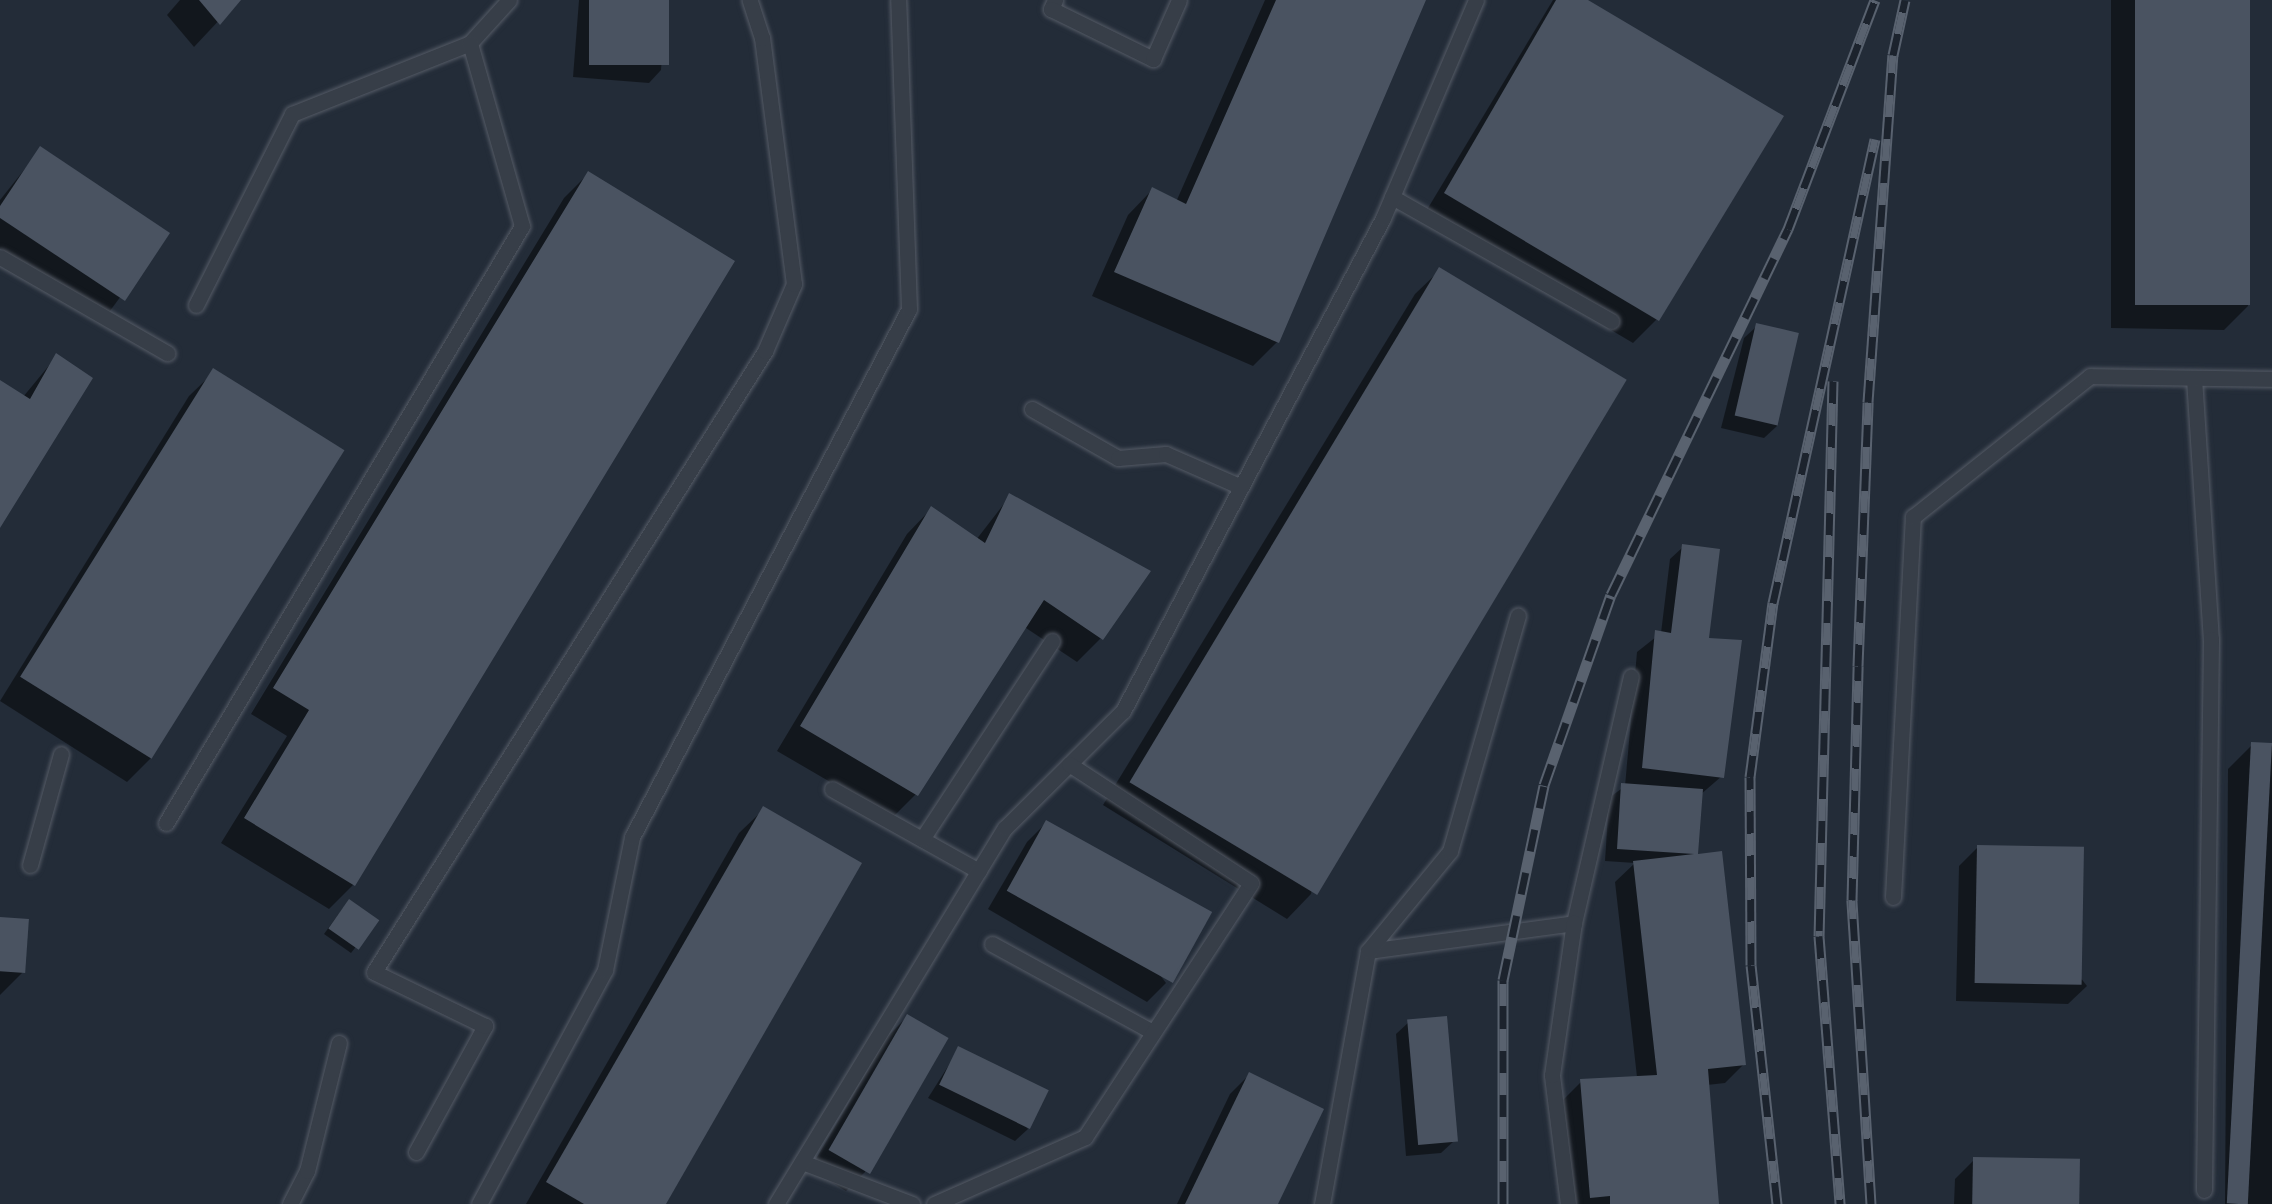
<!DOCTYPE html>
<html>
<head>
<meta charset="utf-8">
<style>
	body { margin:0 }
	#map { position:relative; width:2272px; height:1204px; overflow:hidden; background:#232c38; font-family:"Alegreya Sans",sans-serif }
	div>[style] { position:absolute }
	.shadow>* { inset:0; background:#0007 }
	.building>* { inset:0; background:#4a5361; transform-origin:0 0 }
	.roads { filter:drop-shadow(0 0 2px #555b66) drop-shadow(0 0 2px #555b66) }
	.service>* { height:15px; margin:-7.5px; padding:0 7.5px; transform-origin:7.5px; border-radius:7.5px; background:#373e48 }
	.rail>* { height:11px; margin-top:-5.5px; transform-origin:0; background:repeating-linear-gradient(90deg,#1c232d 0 22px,#59626f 0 44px); box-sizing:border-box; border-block:2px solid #59626f }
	span { translate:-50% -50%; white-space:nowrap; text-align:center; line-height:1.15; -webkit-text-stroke:9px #1c232d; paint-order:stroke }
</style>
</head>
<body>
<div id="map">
	<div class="shadow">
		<i style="clip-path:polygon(180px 0,238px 0,194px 47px,167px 15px)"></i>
		<i style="clip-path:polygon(579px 0,666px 0,661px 70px,649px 83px,573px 77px)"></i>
		<i style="clip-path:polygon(1265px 0,1423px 0,1277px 342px,1253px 366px,1092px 296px,1128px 215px,1152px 190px,1176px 202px)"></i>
		<i style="clip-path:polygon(1553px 0,1583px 0,1657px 319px,1633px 343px,1422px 218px)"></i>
		<i style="clip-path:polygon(2111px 0,2248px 0,2248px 306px,2224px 330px,2111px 328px)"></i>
		<i style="clip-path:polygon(40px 150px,167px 234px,104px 319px,0 249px,0 200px)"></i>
		<i style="clip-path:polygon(588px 174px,732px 262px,353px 885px,329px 909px,221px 843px,287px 736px,251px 714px,564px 198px)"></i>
		<i style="clip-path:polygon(1440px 270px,1311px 894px,1287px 919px,1103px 805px,1415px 294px)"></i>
		<i style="clip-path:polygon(1757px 326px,1777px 426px,1764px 438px,1721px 428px,1744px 338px)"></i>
		<i style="clip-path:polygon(56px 357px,0 523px,0 384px,23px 397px)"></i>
		<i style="clip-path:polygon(214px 372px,151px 758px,127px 782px,0 701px,189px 396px)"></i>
		<i style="clip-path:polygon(1010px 496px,1101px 638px,1077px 662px,1023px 626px,916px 794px,892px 818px,777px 751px,907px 534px,931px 509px,976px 540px)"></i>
		<i style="clip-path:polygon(1683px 547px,1706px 638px,1722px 776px,1700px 795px,1696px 857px,1744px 1064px,1725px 1083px,1707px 1085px,1717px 1204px,1565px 1204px,1557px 1106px,1581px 1082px,1637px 1077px,1615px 882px,1635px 863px,1605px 861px,1609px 798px,1625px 786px,1637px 652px,1661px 633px,1670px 559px)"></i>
		<i style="clip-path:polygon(2252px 745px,2272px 746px,2272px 1204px,2225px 1204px,2228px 769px)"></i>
		<i style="clip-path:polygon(764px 809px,663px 1204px,526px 1204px,739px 833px)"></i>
		<i style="clip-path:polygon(1046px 823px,1166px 983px,1147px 1002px,988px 909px,1027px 842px)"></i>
		<i style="clip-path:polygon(1978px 847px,2087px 986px,2068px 1004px,1956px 1001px,1959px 866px)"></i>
		<i style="clip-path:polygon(343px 908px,376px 921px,351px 953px,324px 934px)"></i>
		<i style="clip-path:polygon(0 920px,23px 972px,0 995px)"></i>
		<i style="clip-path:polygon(907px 1017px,865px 1172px,846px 1191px,810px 1169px,888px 1036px)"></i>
		<i style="clip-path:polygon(1409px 1022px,1454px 1141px,1441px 1153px,1406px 1156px,1396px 1034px)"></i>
		<i style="clip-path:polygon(959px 1049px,1028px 1129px,1015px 1141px,928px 1098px)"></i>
		<i style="clip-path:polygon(1249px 1075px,1276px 1204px,1177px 1204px,1230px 1094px)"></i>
		<i style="clip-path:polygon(1974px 1160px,2079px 1204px,1954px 1204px,1955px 1179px)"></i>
	</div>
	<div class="building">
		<i style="clip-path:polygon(199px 0,241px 0,220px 25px)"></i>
		<i style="left:589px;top:0;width:80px;height:65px"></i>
		<i style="clip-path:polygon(1276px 0,1426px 0,1279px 343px,1114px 272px,1152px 187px,1186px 204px)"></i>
		<i style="clip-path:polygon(1556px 0,1588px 0,1784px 116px,1659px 321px,1444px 193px)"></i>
		<i style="left:2135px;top:0;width:115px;height:305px"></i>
		<i style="clip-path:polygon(40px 146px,170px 233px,125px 301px,0 218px,0 206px)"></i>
		<i style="clip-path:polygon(588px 171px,735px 261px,355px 886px,244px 818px,309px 710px,273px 688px)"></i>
		<i style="left:1439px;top:267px;width:219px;height:601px;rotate:31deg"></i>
		<i style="left:1756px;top:323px;width:44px;height:95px;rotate:13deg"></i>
		<i style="clip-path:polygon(56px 353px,93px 378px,0 528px,0 380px,30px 399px)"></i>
		<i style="left:213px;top:368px;width:155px;height:364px;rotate:32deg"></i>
		<i style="clip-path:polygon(1009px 493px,1151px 571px,1103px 640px,1044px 600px,918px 796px,800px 726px,931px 506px,985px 543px)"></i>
		<i style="clip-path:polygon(1682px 544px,1720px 549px,1709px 638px,1742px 640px,1724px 778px,1642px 768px,1655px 630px,1671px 633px)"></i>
		<i style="left:2251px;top:742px;width:21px;height:462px;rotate:3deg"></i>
		<i style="clip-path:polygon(1621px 783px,1703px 789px,1698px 854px,1722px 851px,1746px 1065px,1708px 1069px,1719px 1204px,1610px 1204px,1610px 1196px,1590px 1198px,1580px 1079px,1657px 1075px,1633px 861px,1694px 854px,1617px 849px)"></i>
		<i style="clip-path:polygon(763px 806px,862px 863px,666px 1204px,584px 1204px,546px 1182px)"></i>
		<i style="left:1046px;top:820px;width:190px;height:81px;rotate:29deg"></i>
		<i style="left:1977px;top:845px;width:107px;height:138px;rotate:1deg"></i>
		<i style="left:349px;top:899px;width:37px;height:36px;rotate:35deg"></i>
		<i style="left:0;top:917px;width:29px;height:54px;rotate:4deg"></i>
		<i style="left:907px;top:1014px;width:48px;height:157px;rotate:30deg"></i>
		<i style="left:1447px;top:1016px;width:126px;height:40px;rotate:85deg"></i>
		<i style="left:958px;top:1046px;width:101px;height:43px;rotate:26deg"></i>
		<i style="clip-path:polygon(1249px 1072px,1324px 1109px,1278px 1204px,1185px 1204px)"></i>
		<i style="left:1973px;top:1157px;width:107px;height:47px;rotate:1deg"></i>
	</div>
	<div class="roads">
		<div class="service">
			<i style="left:1055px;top:0;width:10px;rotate:114deg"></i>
			<i style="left:1051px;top:9px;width:114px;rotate:26.1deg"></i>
			<i style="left:1153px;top:59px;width:64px;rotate:-66.2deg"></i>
			<i style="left:1392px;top:197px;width:252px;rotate:29.5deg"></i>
			<i style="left:0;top:257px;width:193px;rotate:29.9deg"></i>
			<i style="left:196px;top:305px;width:214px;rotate:-63.3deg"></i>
			<i style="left:292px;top:114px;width:192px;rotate:-21.7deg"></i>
			<i style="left:470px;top:43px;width:58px;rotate:-47.8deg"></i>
			<i style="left:2194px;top:378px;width:262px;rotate:86.3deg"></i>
			<i style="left:2211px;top:639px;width:551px;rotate:90.73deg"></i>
			<i style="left:1032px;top:409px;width:99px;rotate:29.7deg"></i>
			<i style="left:1118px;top:458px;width:48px;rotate:-4.8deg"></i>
			<i style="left:1166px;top:454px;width:82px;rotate:23.7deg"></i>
			<i style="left:832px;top:789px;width:168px;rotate:29.2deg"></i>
			<i style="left:166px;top:823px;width:695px;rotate:-59.19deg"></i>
			<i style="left:522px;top:226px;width:190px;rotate:-105.9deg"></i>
			<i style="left:922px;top:839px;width:237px;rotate:-56.7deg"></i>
			<i style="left:30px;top:865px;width:115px;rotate:-74.4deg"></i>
			<i style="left:1893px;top:897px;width:381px;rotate:-87deg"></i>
			<i style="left:1913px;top:517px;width:226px;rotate:-38.5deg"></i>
			<i style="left:2090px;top:376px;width:182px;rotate:0.9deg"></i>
			<i style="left:992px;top:944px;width:183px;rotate:28.7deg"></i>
			<i style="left:1368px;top:951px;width:208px;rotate:-7.7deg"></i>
			<i style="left:1574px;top:923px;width:253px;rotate:-77deg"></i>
			<i style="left:416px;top:1152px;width:144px;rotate:-61.3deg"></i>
			<i style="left:485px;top:1026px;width:123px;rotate:-154.1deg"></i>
			<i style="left:374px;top:972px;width:734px;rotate:-57.8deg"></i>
			<i style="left:765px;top:351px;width:73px;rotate:-66.6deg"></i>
			<i style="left:794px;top:284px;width:248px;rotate:-97.4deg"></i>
			<i style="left:762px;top:38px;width:40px;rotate:-108deg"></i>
			<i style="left:802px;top:1162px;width:118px;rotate:20.9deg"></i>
			<i style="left:290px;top:1204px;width:37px;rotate:-63deg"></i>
			<i style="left:307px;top:1171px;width:132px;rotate:-76deg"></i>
			<i style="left:479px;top:1204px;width:266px;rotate:-61.7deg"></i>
			<i style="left:605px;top:970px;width:136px;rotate:-78.5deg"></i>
			<i style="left:632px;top:837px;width:596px;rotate:-62.32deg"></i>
			<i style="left:909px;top:309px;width:309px;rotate:-92deg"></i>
			<i style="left:776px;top:1204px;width:440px;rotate:-58.7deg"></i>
			<i style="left:1005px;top:828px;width:166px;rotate:-44.8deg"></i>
			<i style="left:1123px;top:711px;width:557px;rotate:-62.19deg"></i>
			<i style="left:1383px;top:218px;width:237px;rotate:-66.9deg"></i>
			<i style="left:934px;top:1204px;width:165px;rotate:-23.9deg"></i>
			<i style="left:1085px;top:1137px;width:303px;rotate:-56.8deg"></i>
			<i style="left:1251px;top:883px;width:217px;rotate:-146.8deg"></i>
			<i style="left:1322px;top:1204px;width:257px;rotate:-79.7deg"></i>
			<i style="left:1368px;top:951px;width:129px;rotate:-50.6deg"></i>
			<i style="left:1450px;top:851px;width:245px;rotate:-73.9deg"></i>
			<i style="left:1568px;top:1204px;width:130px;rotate:-97.1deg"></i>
			<i style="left:1552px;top:1075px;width:154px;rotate:-81.8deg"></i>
		</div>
	</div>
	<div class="rail">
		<i style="left:1833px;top:381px;width:555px;rotate:91.44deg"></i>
		<i style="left:1819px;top:936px;width:269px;rotate:85.5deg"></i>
		<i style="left:1503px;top:1204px;width:224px;rotate:-90deg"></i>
		<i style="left:1503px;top:980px;width:199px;rotate:-78.1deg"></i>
		<i style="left:1544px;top:785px;width:201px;rotate:-70.6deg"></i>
		<i style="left:1611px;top:595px;width:407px;rotate:-64.2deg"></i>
		<i style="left:1788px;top:229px;width:245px;rotate:-69.2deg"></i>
		<i style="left:1777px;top:1204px;width:240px;rotate:-96.2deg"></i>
		<i style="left:1751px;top:965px;width:188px;rotate:-90.3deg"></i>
		<i style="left:1750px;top:777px;width:176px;rotate:-82.5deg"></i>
		<i style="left:1773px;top:603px;width:475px;rotate:-77.6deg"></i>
		<i style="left:1871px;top:1204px;width:305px;rotate:-93.6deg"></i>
		<i style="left:1852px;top:900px;width:234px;rotate:-88.5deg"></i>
		<i style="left:1858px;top:666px;width:264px;rotate:-87.8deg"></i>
		<i style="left:1868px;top:402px;width:348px;rotate:-85.9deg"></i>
		<i style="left:1893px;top:55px;width:56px;rotate:-77.7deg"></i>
	</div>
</div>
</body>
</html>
